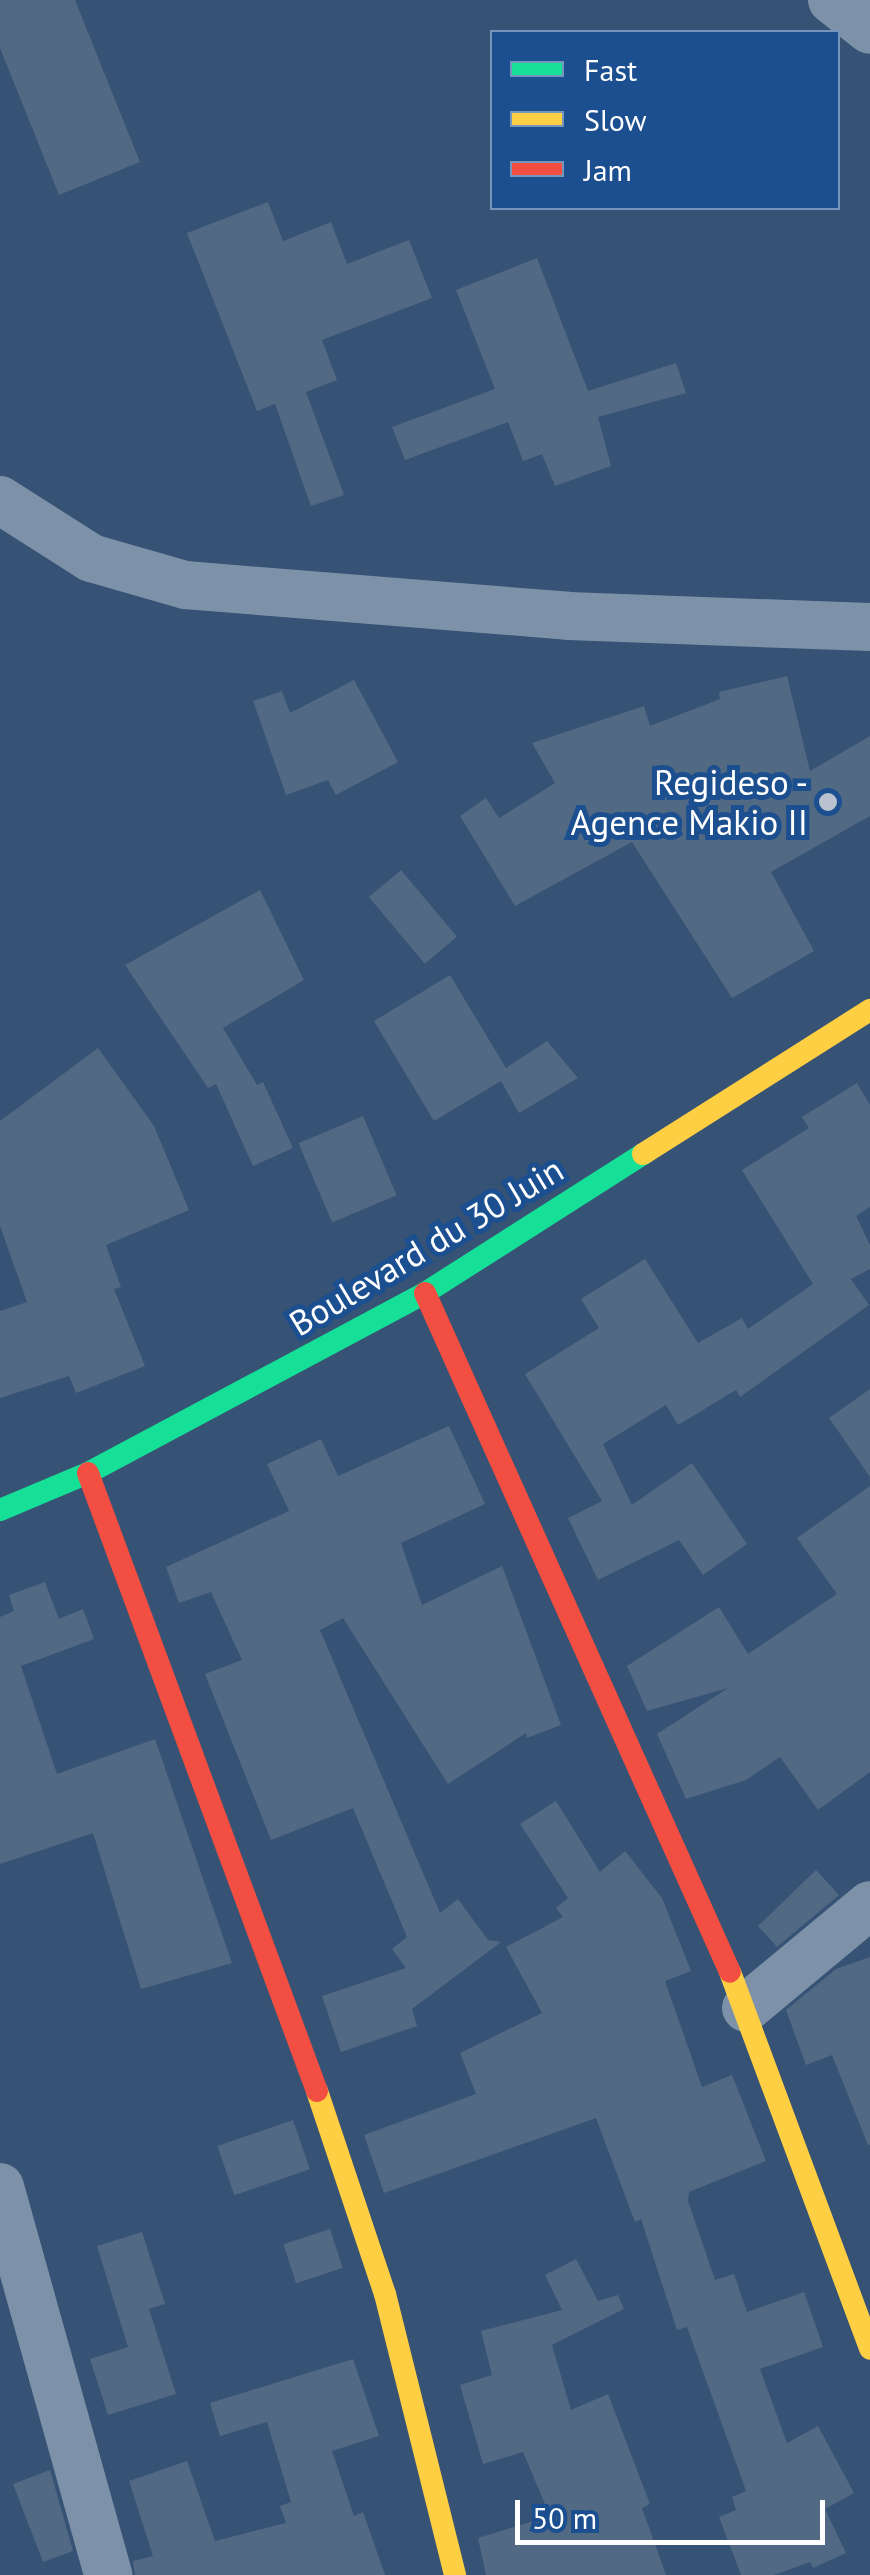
<!DOCTYPE html>
<html>
<head>
<meta charset="utf-8">
<style>
	body { margin:0 }
	#map { position:relative; width:870px; height:2575px; overflow:hidden; background:#365274; font-family:"PT Sans",sans-serif }
	div>[style] { position:absolute }
	.building>* { inset:0; background:#526984; transform-origin:0 0 }
	.street>* { height:48px; margin:-24px; padding:0 24px; transform-origin:24px; border-radius:24px; background:#7d92a8 }
	.fast>* { height:22px; margin:-11px; padding:0 11px; transform-origin:11px; border-radius:11px; background:#16e098 }
	.slow>* { height:22px; margin:-11px; padding:0 11px; transform-origin:11px; border-radius:11px; background:#ffcf43 }
	.jam>* { height:22px; margin:-11px; padding:0 11px; transform-origin:11px; border-radius:11px; background:#f24e42 }
	.dots>* { width:28px; height:28px; translate:-50% -50%; box-sizing:border-box; border:5px solid #1b4f8f; border-radius:50% }
	span { translate:-50% -50%; white-space:nowrap; text-align:center; line-height:1.15; -webkit-text-stroke:10px #1b4f8f; paint-order:stroke }
	.poi-label { font-size:35px; color:#fff }
	.right { translate:-100% -50%; text-align:right }
	.street-label { font-size:35px; color:#fff }
	.legend { position:absolute; left:490px; top:30px; width:350px; height:180px; box-sizing:border-box; background:#1b4f8f; border:2px solid #7695bc; margin:0; padding:12px 18px; list-style:none; font-size:30px; color:#fff }
	.legend li { display:flex; align-items:center; gap:20px; height:50px }
	.legend b { width:50px; border:2px solid #7695bc }
	.scale { position:absolute; left:515px; top:2500px; width:310px; height:45px; box-sizing:border-box; border:5px solid #fff; border-top:0; padding-left:12px; font-size:30px; line-height:35px; white-space:nowrap; color:#fff; -webkit-text-stroke:8px #1b4f8f; paint-order:stroke }
</style>
</head>
<body>
<div id="map">
	<div class="building">
		<i style="clip-path:polygon(0 0,75px 0,140px 162px,59px 195px,0 48px)"></i>
		<i style="clip-path:polygon(268px 202px,283px 241px,331px 222px,347px 264px,409px 240px,432px 298px,322px 340px,337px 380px,306px 392px,344px 495px,311px 506px,275px 404px,257px 411px,187px 233px)"></i>
		<i style="clip-path:polygon(537px 258px,588px 391px,676px 363px,686px 393px,598px 417px,611px 466px,555px 486px,542px 454px,523px 461px,508px 422px,405px 460px,392px 427px,495px 389px,456px 290px)"></i>
		<i style="clip-path:polygon(787px 676px,810px 771px,870px 736px,870px 816px,771px 872px,814px 951px,732px 998px,632px 842px,515px 906px,460px 816px,486px 798px,499px 818px,555px 783px,532px 743px,644px 706px,650px 726px,720px 699px,719px 692px)"></i>
		<i style="clip-path:polygon(354px 680px,398px 762px,336px 795px,328px 780px,286px 795px,253px 701px,282px 691px,290px 713px)"></i>
		<i style="left:401px;top:870px;width:87px;height:42px;rotate:50deg"></i>
		<i style="clip-path:polygon(260px 890px,304px 980px,223px 1028px,257px 1085px,263px 1082px,293px 1148px,253px 1166px,216px 1084px,208px 1088px,125px 965px)"></i>
		<i style="clip-path:polygon(450px 975px,506px 1068px,547px 1041px,578px 1078px,519px 1113px,501px 1081px,434px 1121px,374px 1021px)"></i>
		<i style="clip-path:polygon(98px 1048px,154px 1126px,189px 1210px,106px 1245px,121px 1287px,114px 1289px,145px 1366px,76px 1393px,69px 1376px,0 1398px,0 1311px,27px 1302px,0 1226px,0 1121px)"></i>
		<i style="clip-path:polygon(857px 1083px,870px 1105px,870px 1207px,856px 1216px,870px 1245px,870px 1269px,851px 1279px,869px 1305px,740px 1397px,736px 1390px,678px 1425px,666px 1405px,603px 1444px,632px 1505px,692px 1463px,747px 1544px,703px 1575px,679px 1540px,598px 1580px,568px 1518px,602px 1501px,525px 1374px,599px 1328px,581px 1299px,645px 1259px,698px 1343px,742px 1318px,748px 1329px,813px 1284px,742px 1170px,809px 1128px,802px 1117px)"></i>
		<i style="left:363px;top:1116px;width:86px;height:70px;rotate:67deg"></i>
		<i style="clip-path:polygon(870px 1389px,870px 1477px,829px 1418px)"></i>
		<i style="clip-path:polygon(449px 1426px,485px 1504px,401px 1543px,422px 1605px,502px 1566px,561px 1725px,527px 1738px,526px 1733px,448px 1784px,343px 1618px,320px 1630px,440px 1913px,458px 1899px,488px 1940px,501px 1942px,412px 2009px,417px 2026px,341px 2052px,322px 1996px,406px 1968px,392px 1949px,407px 1937px,353px 1808px,271px 1840px,205px 1674px,242px 1660px,211px 1592px,179px 1603px,166px 1567px,289px 1511px,267px 1464px,321px 1439px,338px 1476px)"></i>
		<i style="clip-path:polygon(870px 1486px,870px 1772px,818px 1810px,780px 1757px,746px 1780px,686px 1799px,657px 1734px,728px 1688px,647px 1711px,627px 1666px,719px 1607px,748px 1654px,837px 1594px,797px 1538px)"></i>
		<i style="clip-path:polygon(45px 1582px,59px 1619px,83px 1609px,94px 1639px,21px 1666px,57px 1774px,155px 1739px,232px 1963px,141px 1989px,93px 1833px,0 1864px,0 1617px,14px 1611px,9px 1595px)"></i>
		<i style="clip-path:polygon(556px 1801px,600px 1872px,625px 1851px,662px 1898px,691px 1971px,665px 1981px,702px 2087px,732px 2075px,766px 2161px,689px 2192px,688px 2201px,715px 2280px,734px 2274px,747px 2312px,804px 2292px,823px 2347px,760px 2369px,787px 2443px,818px 2426px,854px 2493px,825px 2509px,846px 2553px,813px 2568px,810px 2562px,774px 2575px,741px 2575px,719px 2517px,736px 2510px,732px 2497px,746px 2491px,687px 2327px,677px 2330px,641px 2219px,635px 2222px,596px 2118px,384px 2193px,364px 2135px,476px 2094px,460px 2053px,542px 2013px,506px 1947px,563px 1917px,556px 1908px,568px 1898px,520px 1824px)"></i>
		<i style="clip-path:polygon(816px 1870px,839px 1895px,777px 1947px,758px 1926px)"></i>
		<i style="clip-path:polygon(870px 1957px,870px 2145px,868px 2145px,832px 2055px,806px 2065px,786px 2010px,836px 1969px)"></i>
		<i style="left:293px;top:2120px;width:52px;height:80px;rotate:71deg"></i>
		<i style="left:330px;top:2229px;width:41px;height:49px;rotate:72deg"></i>
		<i style="clip-path:polygon(142px 2232px,165px 2304px,149px 2309px,176px 2394px,108px 2415px,90px 2359px,128px 2347px,97px 2246px)"></i>
		<i style="clip-path:polygon(576px 2259px,598px 2301px,618px 2295px,624px 2309px,552px 2345px,571px 2410px,608px 2394px,650px 2504px,642px 2508px,666px 2575px,486px 2575px,478px 2538px,550px 2516px,523px 2452px,483px 2464px,460px 2385px,492px 2375px,481px 2331px,562px 2310px,545px 2275px)"></i>
		<i style="clip-path:polygon(353px 2359px,379px 2436px,332px 2451px,354px 2516px,363px 2512px,385px 2575px,135px 2575px,133px 2561px,153px 2556px,129px 2481px,187px 2461px,215px 2541px,286px 2523px,280px 2506px,291px 2502px,267px 2422px,220px 2436px,210px 2403px)"></i>
		<i style="clip-path:polygon(50px 2470px,73px 2551px,43px 2562px,13px 2484px)"></i>
	</div>
	<div class="street">
		<i style="left:832px;top:0;width:48px;rotate:38.3deg"></i>
		<i style="left:0;top:500px;width:108px;rotate:32.5deg"></i>
		<i style="left:91px;top:558px;width:98px;rotate:16deg"></i>
		<i style="left:185px;top:585px;width:384px;rotate:4.6deg"></i>
		<i style="left:568px;top:616px;width:302px;rotate:2.1deg"></i>
		<i style="left:746px;top:2008px;width:161px;rotate:-39.7deg"></i>
		<i style="left:0;top:2187px;width:403px;rotate:74.4deg"></i>
	</div>
	<div class="fast">
		<i style="left:0;top:1510px;width:95px;rotate:-22.8deg"></i>
		<i style="left:88px;top:1473px;width:382px;rotate:-28.1deg"></i>
		<i style="left:425px;top:1293px;width:259px;rotate:-32.5deg"></i>
	</div>
	<div class="slow">
		<i style="left:643px;top:1154px;width:269px;rotate:-32.4deg"></i>
		<i style="left:730px;top:1972px;width:402px;rotate:69.6deg"></i>
		<i style="left:317px;top:2091px;width:214px;rotate:71.5deg"></i>
		<i style="left:385px;top:2294px;width:290px;rotate:76deg"></i>
	</div>
	<div class="jam">
		<i style="left:425px;top:1293px;width:744px;rotate:65.81deg"></i>
		<i style="left:88px;top:1473px;width:659px;rotate:69.67deg"></i>
	</div>
	<div class="dots">
		<i style="left:828px;top:802px;background:#b9c2ce"></i>
	</div>
	<div class="poi-label">
		<span class="right" style="left:808px;top:802px">Regideso -<br>Agence Makio II</span>
	</div>
	<div class="street-label">
		<span style="left:426px;top:1246px;rotate:-31deg">Boulevard du 30 Juin</span>
	</div>
	<ul class="legend">
	<li><b style="height:12px;background:#16e098"></b>Fast</li>
	<li><b style="height:12px;background:#ffcf43"></b>Slow</li>
	<li><b style="height:12px;background:#f24e42"></b>Jam</li>
	</ul>
	<div class="scale">50 m</div>
</div>
</body>
</html>
